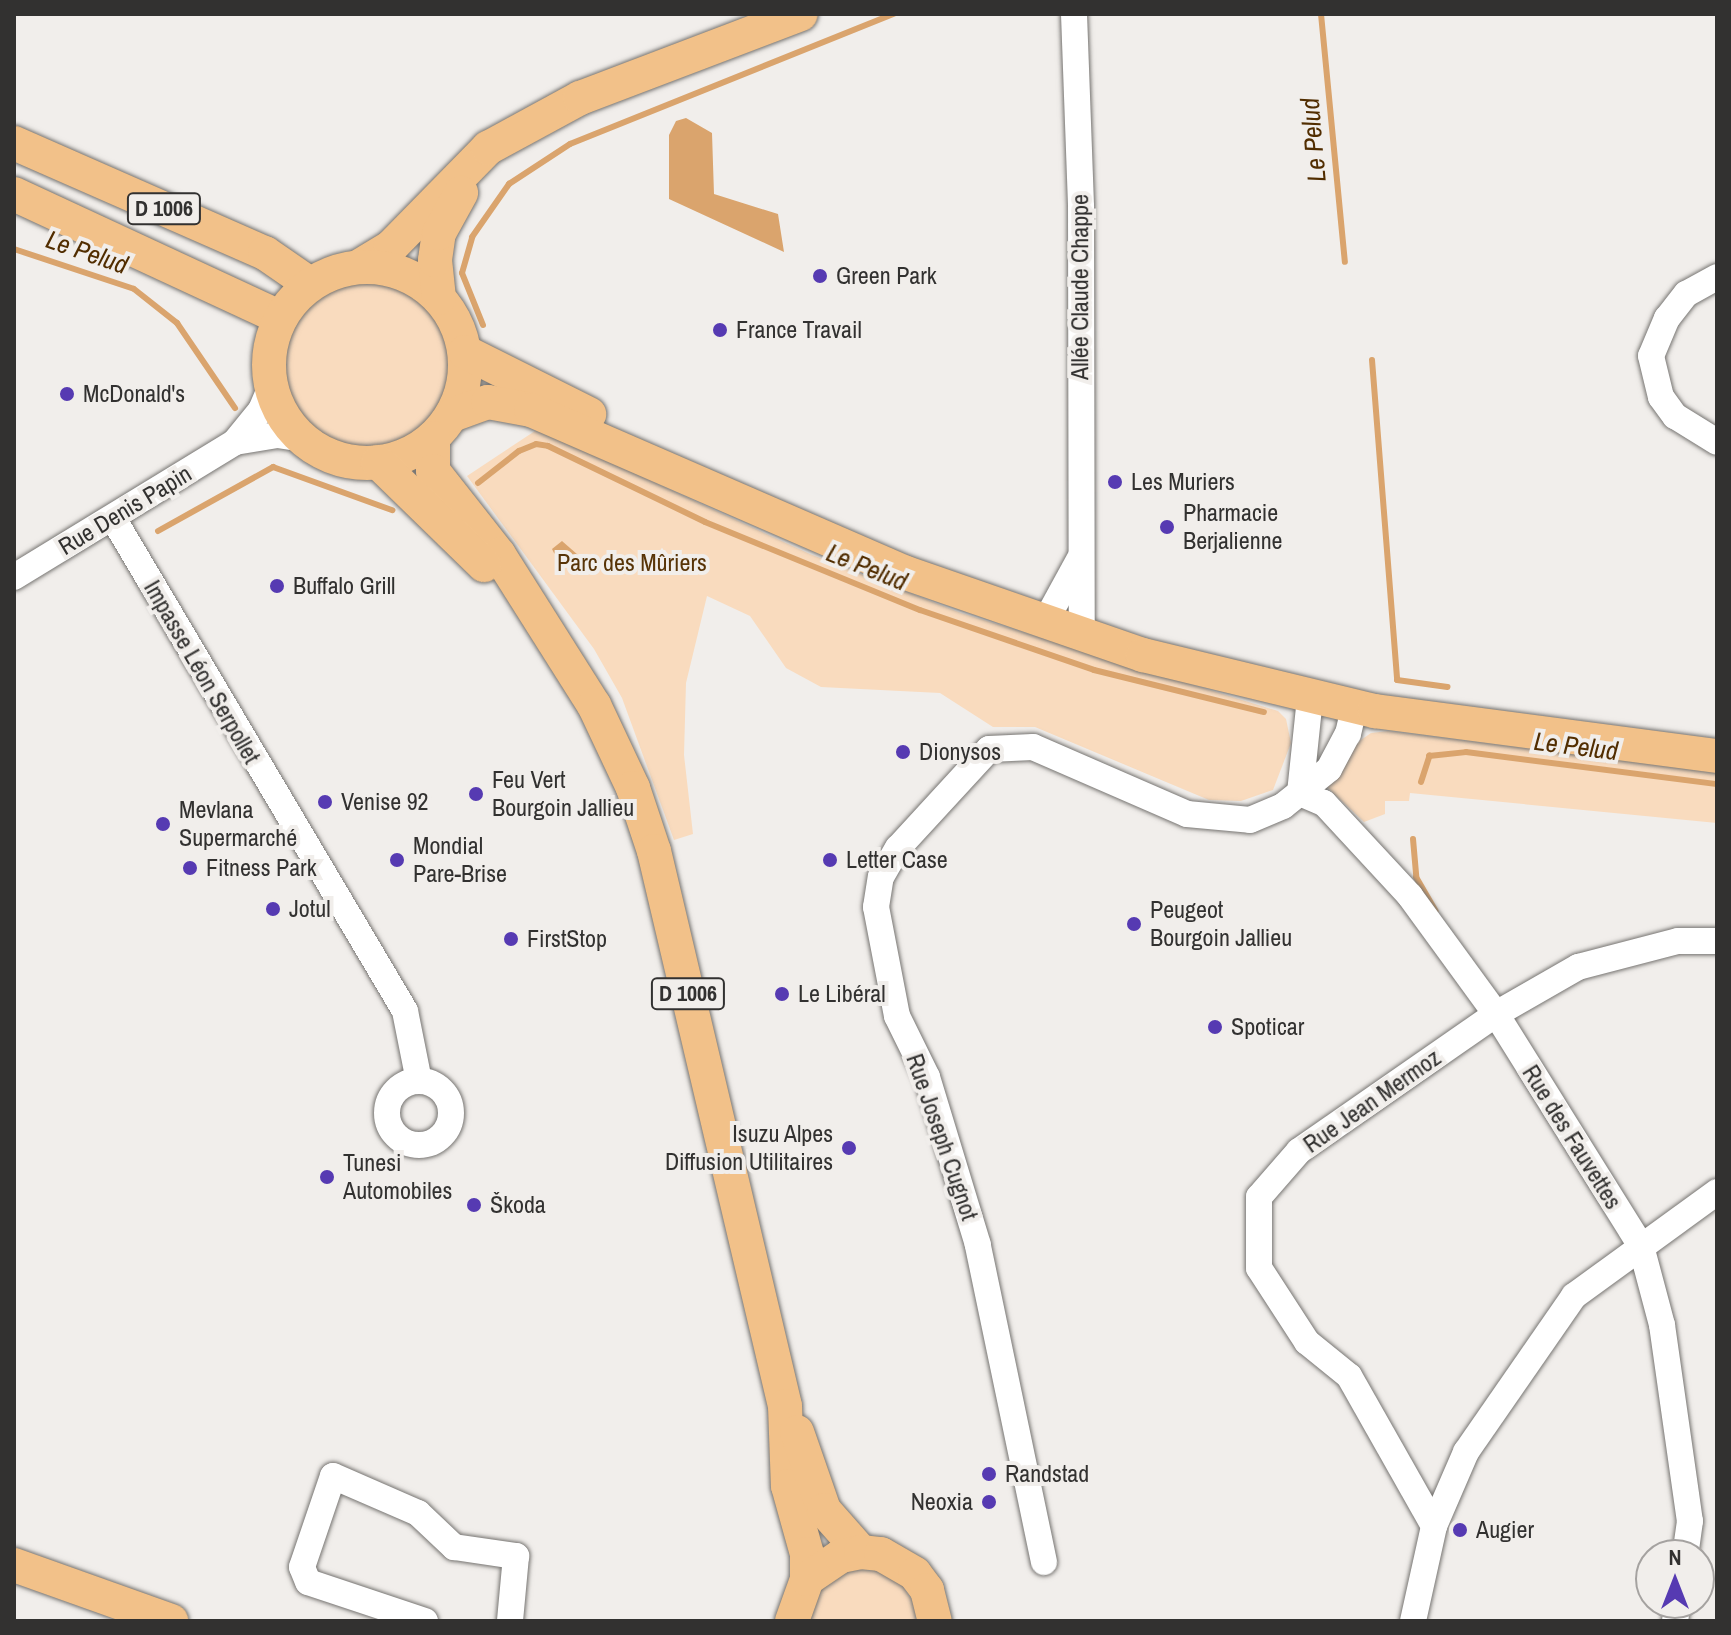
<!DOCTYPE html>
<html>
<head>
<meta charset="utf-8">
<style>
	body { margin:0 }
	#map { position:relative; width:1731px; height:1635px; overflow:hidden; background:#f1eeeb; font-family:"Archivo Narrow",sans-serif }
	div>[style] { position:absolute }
	.green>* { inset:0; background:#f9dbbe }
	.round { border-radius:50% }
	.water>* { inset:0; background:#daa46d }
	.stream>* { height:6px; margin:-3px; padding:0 3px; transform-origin:3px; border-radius:3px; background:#daa46d }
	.roads { filter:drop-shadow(0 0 2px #767471) drop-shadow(0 0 2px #767471) }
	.minor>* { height:26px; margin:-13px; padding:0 13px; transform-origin:13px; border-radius:13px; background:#fff }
	.minor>.ring { margin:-13px; padding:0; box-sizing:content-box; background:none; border:26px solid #fff; border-radius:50% }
	.major>* { height:34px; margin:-17px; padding:0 17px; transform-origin:17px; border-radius:17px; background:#f2c189 }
	.major>.ring { margin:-17px; padding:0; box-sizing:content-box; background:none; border:34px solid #f2c189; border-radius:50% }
	.dots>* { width:22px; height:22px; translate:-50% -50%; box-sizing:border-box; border:4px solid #f1eeeb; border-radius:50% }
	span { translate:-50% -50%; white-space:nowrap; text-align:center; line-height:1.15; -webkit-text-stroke:8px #f1eeeb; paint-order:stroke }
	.shield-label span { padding:2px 6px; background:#f1eeeb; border:2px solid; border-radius:6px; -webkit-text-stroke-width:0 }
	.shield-label { font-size:22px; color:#323130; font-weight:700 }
	.poi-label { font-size:24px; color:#323130 }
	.left { translate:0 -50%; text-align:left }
	.right { translate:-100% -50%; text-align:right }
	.street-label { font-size:24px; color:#323130 }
	.park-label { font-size:24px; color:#583407 }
	.water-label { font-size:26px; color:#512d00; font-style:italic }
	.frame { position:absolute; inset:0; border:16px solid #323130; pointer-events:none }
	.north { position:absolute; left:1635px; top:1539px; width:80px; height:80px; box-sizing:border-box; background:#f1eeeb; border:2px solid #a5a2a0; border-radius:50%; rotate:0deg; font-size:22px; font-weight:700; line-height:32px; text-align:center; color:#323130 }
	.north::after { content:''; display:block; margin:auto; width:28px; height:36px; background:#563ab2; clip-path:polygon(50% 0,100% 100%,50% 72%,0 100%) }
</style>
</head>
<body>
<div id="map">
	<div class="green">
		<i class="round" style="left:283px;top:281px;width:166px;height:166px"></i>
		<i style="clip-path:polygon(538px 429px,810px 554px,961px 613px,1278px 711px,1286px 719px,1291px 743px,1273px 790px,1241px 801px,1209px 800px,1035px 727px,993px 727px,940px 693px,821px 687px,786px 668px,750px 616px,707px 596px,686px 683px,684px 755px,693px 834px,674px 840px,622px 698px,594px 649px,467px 476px)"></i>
		<i style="clip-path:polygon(1388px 731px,1717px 772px,1717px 823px,1410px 793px,1409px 801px,1385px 801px,1385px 814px,1364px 822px,1327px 787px,1351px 747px,1371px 733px)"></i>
		<i style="clip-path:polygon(852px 1569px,879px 1571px,902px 1585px,916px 1607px,917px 1621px,808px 1621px,811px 1602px,828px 1581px)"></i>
	</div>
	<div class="water">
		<i style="clip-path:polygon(686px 118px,712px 133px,714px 194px,778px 214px,784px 252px,669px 199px,669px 135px,676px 121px)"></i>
		<i style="clip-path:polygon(562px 541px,578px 555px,591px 567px,580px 573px,554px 553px,552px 549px)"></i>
	</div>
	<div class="stream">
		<i style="left:1321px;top:14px;width:249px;rotate:84.5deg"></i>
		<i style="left:14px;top:249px;width:126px;rotate:18.4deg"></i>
		<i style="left:134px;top:289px;width:55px;rotate:38.3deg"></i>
		<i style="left:177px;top:323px;width:103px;rotate:55.7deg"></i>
		<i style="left:483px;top:325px;width:56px;rotate:-112deg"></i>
		<i style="left:462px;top:273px;width:37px;rotate:-74deg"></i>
		<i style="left:472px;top:237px;width:65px;rotate:-55.1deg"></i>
		<i style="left:509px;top:184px;width:73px;rotate:-33.3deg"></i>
		<i style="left:570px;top:144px;width:349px;rotate:-21.9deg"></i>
		<i style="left:1372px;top:360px;width:321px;rotate:85.5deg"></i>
		<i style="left:1397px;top:680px;width:51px;rotate:7.8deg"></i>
		<i style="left:478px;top:483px;width:52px;rotate:-38deg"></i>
		<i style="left:519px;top:451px;width:18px;rotate:-22deg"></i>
		<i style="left:536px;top:444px;width:12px;rotate:9deg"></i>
		<i style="left:548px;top:446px;width:174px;rotate:25.8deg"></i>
		<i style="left:705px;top:522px;width:232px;rotate:22.3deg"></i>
		<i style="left:920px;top:610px;width:184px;rotate:19deg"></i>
		<i style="left:1094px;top:670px;width:175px;rotate:13.9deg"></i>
		<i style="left:158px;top:531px;width:132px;rotate:-29.1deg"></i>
		<i style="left:273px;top:467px;width:127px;rotate:19.9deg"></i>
		<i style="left:1429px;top:756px;width:37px;rotate:-6deg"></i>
		<i style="left:1466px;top:752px;width:253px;rotate:7.3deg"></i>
		<i style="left:1421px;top:782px;width:28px;rotate:-72deg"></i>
		<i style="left:1413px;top:839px;width:38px;rotate:85deg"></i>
		<i style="left:1416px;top:877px;width:39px;rotate:60deg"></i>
	</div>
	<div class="roads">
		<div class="minor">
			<i style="left:1074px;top:14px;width:193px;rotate:87.9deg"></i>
			<i style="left:1081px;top:207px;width:429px;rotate:89.9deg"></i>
			<i style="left:1717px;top:277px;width:35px;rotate:151deg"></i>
			<i style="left:1686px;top:294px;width:31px;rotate:128deg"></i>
			<i style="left:1667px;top:318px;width:41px;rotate:112.8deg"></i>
			<i style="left:1651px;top:356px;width:42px;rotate:76.3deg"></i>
			<i style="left:1661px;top:397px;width:24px;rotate:54deg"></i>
			<i style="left:1675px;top:416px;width:49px;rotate:31.8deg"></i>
			<i style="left:235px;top:442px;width:43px;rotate:-9.5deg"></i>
			<i style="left:277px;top:435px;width:27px;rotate:8deg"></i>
			<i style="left:113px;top:518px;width:573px;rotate:59.36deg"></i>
			<i style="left:405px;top:1011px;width:71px;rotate:78.7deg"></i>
			<i style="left:14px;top:577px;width:259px;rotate:-31.4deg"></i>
			<i style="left:235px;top:442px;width:41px;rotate:-50.9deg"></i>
			<i style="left:261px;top:410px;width:26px;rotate:-67deg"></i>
			<i style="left:1045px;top:622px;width:71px;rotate:-61.3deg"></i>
			<i style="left:1300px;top:793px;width:26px;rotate:23deg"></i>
			<i style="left:1324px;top:803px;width:127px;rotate:47.2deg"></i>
			<i style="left:1410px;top:896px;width:146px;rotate:53.9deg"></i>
			<i style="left:1496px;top:1014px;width:274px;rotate:58deg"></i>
			<i style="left:1641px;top:1246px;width:82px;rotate:75.1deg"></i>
			<i style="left:1662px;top:1325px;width:198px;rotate:81.9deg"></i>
			<i style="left:1690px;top:1521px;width:34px;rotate:98deg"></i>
			<i style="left:1300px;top:793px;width:96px;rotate:-84deg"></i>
			<i class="ring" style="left:387px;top:1081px;width:38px;height:38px"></i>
			<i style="left:1434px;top:1526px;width:172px;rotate:-119.5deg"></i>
			<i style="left:1349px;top:1376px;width:54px;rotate:-141deg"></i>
			<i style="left:1307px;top:1342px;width:88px;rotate:-123deg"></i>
			<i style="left:1259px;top:1268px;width:71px;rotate:-90deg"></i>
			<i style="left:1259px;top:1197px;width:61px;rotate:-49deg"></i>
			<i style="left:1299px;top:1151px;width:240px;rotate:-34.8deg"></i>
			<i style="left:1496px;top:1014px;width:95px;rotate:-29.8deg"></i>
			<i style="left:1578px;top:967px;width:103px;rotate:-14.6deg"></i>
			<i style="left:1678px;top:941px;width:39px"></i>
			<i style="left:1044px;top:1562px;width:324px;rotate:-101.8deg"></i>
			<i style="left:978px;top:1245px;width:176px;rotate:-106.9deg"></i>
			<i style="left:927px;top:1077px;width:68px;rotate:-116.2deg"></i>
			<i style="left:897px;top:1016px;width:111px;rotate:-100.9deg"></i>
			<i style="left:876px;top:907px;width:30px;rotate:-81deg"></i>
			<i style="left:881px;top:877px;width:34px;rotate:-60deg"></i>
			<i style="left:898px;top:848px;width:134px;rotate:-47.4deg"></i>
			<i style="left:989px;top:749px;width:44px;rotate:-2.6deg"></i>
			<i style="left:1033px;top:747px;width:168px;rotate:23.5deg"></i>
			<i style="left:1187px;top:814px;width:63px;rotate:5.4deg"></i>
			<i style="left:1250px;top:820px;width:36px;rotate:-23deg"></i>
			<i style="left:1283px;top:806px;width:59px;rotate:-38.8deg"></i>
			<i style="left:1329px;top:769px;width:40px;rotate:-62deg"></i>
			<i style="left:1348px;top:734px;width:28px;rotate:-77deg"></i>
			<i style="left:425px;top:1621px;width:123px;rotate:-161.6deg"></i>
			<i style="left:308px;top:1582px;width:16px;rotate:-112deg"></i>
			<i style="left:302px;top:1567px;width:96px;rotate:-71.2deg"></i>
			<i style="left:333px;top:1476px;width:93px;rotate:23.5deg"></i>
			<i style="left:418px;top:1513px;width:50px;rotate:43.4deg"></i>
			<i style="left:454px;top:1547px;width:63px;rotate:8.3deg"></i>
			<i style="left:516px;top:1556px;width:65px;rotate:95.3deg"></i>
			<i style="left:1413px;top:1621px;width:97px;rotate:-77.5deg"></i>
			<i style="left:1434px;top:1526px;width:81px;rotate:-66.6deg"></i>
			<i style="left:1466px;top:1452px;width:190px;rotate:-55.3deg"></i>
			<i style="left:1574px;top:1296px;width:177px;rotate:-36deg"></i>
			<i style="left:1675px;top:1621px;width:18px;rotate:-81deg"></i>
		</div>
		<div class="major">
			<i style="left:14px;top:143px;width:274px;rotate:23.7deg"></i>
			<i style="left:265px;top:253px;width:55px;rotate:34.6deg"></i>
			<i style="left:14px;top:194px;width:294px;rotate:24.9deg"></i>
			<i style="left:358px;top:267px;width:39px;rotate:-31deg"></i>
			<i style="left:391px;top:247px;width:139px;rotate:-45.6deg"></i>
			<i style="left:488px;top:148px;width:105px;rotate:-28.5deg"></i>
			<i style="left:580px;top:98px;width:236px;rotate:-20.8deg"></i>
			<i class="ring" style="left:269px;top:267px;width:162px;height:162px"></i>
			<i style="left:439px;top:298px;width:38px;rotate:-96deg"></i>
			<i style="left:435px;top:260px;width:27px;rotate:-82deg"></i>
			<i style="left:439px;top:233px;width:46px;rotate:-61.2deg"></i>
			<i style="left:465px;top:352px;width:139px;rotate:26.6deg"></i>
			<i style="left:452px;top:415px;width:38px;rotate:-20deg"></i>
			<i style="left:488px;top:402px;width:44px;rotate:10.5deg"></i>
			<i style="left:531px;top:410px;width:409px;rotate:23.5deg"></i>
			<i style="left:906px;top:573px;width:251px;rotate:19.1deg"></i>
			<i style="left:1143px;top:655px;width:239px;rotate:13.6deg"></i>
			<i style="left:1375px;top:711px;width:345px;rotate:7.5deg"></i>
			<i style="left:433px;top:438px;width:33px;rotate:90deg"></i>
			<i style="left:433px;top:471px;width:107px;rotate:51.8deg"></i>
			<i style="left:499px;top:555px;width:178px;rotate:57.7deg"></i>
			<i style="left:594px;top:705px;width:92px;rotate:64.8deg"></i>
			<i style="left:633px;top:788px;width:66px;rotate:71.6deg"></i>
			<i style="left:654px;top:851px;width:570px;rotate:76.72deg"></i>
			<i style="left:785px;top:1406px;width:80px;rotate:87.9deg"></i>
			<i style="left:788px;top:1486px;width:71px;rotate:74.4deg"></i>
			<i style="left:807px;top:1554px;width:25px;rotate:90deg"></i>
			<i style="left:378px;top:462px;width:148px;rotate:44.2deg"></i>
			<i style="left:797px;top:1432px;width:83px;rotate:70.9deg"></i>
			<i style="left:824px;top:1510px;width:56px;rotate:48.6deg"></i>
			<i style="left:14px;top:1565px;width:167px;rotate:19.6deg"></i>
			<i style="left:792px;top:1621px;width:45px;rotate:-70.3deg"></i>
			<i style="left:807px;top:1579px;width:41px;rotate:-34.1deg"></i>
			<i style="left:841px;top:1556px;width:20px;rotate:-11deg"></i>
			<i style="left:861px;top:1552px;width:20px;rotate:6deg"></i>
			<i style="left:881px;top:1554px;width:39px;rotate:30deg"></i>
			<i style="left:915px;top:1574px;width:20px;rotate:53deg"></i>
			<i style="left:927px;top:1590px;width:32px;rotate:76deg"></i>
		</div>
	</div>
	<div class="dots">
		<i style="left:820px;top:276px;background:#563ab2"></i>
		<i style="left:720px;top:330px;background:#563ab2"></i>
		<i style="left:67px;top:394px;background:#563ab2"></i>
		<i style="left:1115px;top:482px;background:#563ab2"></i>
		<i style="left:1167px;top:527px;background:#563ab2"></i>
		<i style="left:277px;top:586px;background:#563ab2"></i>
		<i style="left:903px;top:752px;background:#563ab2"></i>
		<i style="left:476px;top:794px;background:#563ab2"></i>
		<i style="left:325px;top:802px;background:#563ab2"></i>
		<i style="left:163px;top:824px;background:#563ab2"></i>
		<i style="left:397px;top:860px;background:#563ab2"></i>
		<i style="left:830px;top:860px;background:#563ab2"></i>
		<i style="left:190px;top:868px;background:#563ab2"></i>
		<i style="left:273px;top:909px;background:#563ab2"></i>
		<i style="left:1134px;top:924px;background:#563ab2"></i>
		<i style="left:511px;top:939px;background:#563ab2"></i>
		<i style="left:782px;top:994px;background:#563ab2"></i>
		<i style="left:1215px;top:1027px;background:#563ab2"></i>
		<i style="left:849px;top:1148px;background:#563ab2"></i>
		<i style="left:327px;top:1177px;background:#563ab2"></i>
		<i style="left:474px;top:1205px;background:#563ab2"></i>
		<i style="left:989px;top:1474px;background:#563ab2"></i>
		<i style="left:989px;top:1502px;background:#563ab2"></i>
		<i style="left:1460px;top:1530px;background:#563ab2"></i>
	</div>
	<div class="shield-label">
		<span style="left:164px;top:209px">D 1006</span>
		<span style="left:688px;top:994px">D 1006</span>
	</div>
	<div class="poi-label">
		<span class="left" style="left:836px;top:276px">Green Park</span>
		<span class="left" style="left:736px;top:330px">France Travail</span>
		<span class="left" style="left:83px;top:394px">McDonald's</span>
		<span class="left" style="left:1131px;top:482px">Les Muriers</span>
		<span class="left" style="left:1183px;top:527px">Pharmacie<br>Berjalienne</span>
		<span class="left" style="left:293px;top:586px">Buffalo Grill</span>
		<span class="left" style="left:919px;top:752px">Dionysos</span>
		<span class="left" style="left:492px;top:794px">Feu Vert<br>Bourgoin Jallieu</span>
		<span class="left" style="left:341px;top:802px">Venise 92</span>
		<span class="left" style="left:179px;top:824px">Mevlana<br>Supermarché</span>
		<span class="left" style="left:413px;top:860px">Mondial<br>Pare-Brise</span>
		<span class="left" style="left:846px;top:860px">Letter Case</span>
		<span class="left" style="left:206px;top:868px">Fitness Park</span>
		<span class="left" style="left:289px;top:909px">Jotul</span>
		<span class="left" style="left:1150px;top:924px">Peugeot<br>Bourgoin Jallieu</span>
		<span class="left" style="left:527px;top:939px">FirstStop</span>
		<span class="left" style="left:798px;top:994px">Le Libéral</span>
		<span class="left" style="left:1231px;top:1027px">Spoticar</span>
		<span class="right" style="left:833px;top:1148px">Isuzu Alpes<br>Diffusion Utilitaires</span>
		<span class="left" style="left:343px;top:1177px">Tunesi<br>Automobiles</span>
		<span class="left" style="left:490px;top:1205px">Škoda</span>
		<span class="left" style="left:1005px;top:1474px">Randstad</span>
		<span class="right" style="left:973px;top:1502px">Neoxia</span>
		<span class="left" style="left:1476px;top:1530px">Augier</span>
	</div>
	<div class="street-label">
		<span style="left:1080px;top:287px;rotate:-90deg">Allée Claude Chappe</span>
		<span style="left:125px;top:510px;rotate:-31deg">Rue Denis Papin</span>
		<span style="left:202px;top:672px;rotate:60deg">Impasse Léon Serpollet</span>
		<span style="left:1372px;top:1101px;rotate:-35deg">Rue Jean Mermoz</span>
		<span style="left:942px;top:1137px;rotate:71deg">Rue Joseph Cugnot</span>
		<span style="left:1572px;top:1137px;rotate:58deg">Rue des Fauvettes</span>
	</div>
	<div class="park-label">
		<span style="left:632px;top:563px">Parc des Mûriers</span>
	</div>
	<div class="water-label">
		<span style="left:1313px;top:140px;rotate:-95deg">Le Pelud</span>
		<span style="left:87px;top:252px;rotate:19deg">Le Pelud</span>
		<span style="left:867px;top:567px;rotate:22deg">Le Pelud</span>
		<span style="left:1576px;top:746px;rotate:7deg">Le Pelud</span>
	</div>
	<div class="frame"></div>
	<div class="north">N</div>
</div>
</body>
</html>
